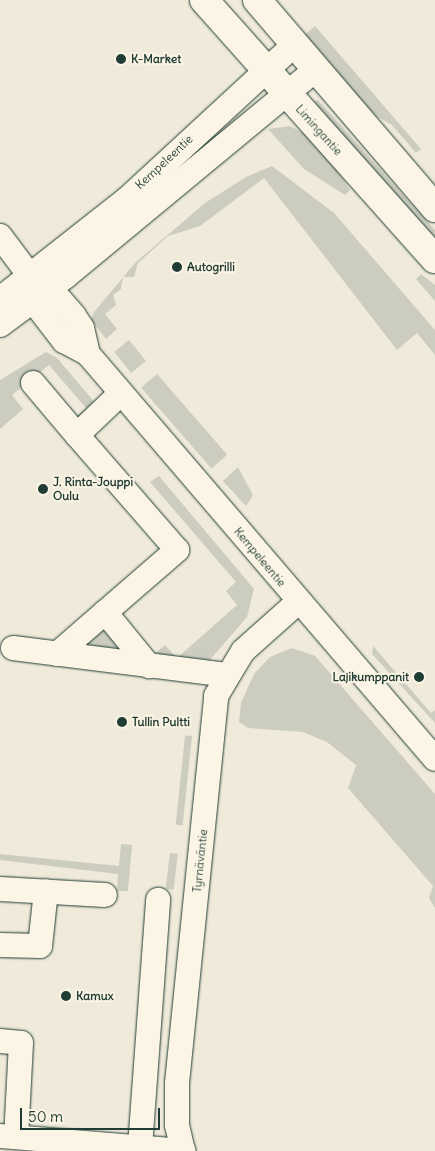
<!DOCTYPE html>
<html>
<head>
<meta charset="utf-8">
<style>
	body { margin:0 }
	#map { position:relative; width:435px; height:1151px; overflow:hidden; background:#efeada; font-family:Delius,sans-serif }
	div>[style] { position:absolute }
	.green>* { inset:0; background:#cccdbf; transform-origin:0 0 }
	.roads { filter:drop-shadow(0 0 1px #1f3d34) drop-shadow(0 0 1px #1f3d34) }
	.minor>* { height:24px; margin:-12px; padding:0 12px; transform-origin:12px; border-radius:12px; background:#fcf5e5 }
	.major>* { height:28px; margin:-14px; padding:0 14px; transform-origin:14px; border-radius:14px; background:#fcf5e5 }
	.dots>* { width:14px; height:14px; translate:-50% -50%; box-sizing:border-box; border:2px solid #fcf5e5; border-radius:50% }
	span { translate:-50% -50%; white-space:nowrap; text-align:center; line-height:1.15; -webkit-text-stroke:4px #fcf5e5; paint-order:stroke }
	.poi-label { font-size:12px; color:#1f3d34; font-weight:700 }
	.left { translate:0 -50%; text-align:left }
	.right { translate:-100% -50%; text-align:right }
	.street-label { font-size:12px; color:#1f3d34 }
	.scale { position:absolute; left:20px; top:1108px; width:140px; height:22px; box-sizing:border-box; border:2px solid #1f3d34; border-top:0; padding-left:6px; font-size:15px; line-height:18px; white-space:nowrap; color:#1f3d34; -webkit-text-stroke:4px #fcf5e5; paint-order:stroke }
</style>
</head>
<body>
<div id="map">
	<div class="green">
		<i style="clip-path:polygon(315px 26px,421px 149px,416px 153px,392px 125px,369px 112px,303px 36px)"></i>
		<i style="clip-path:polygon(318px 100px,435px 230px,435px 243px,313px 102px)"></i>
		<i style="clip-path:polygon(290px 126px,309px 136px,329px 157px,350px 190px,345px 195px,304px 169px,268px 129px)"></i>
		<i style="clip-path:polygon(272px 166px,334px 213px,435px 330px,435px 355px,417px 333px,397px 350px,264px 178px,200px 226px,168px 236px,138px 263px,134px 277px,123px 277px,121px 289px,113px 295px,116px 305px,105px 314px,117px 329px,106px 339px,91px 320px,94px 312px,135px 263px,205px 203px,246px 177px)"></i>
		<i style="clip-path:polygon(421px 274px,435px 285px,435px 301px,416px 279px)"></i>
		<i style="left:129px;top:340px;width:27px;height:19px;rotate:51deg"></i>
		<i style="clip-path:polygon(46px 352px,57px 358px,97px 405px,80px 419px,76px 417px,86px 408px,49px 365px,12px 395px,23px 409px,0 429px,0 380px)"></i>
		<i style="left:157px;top:374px;width:107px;height:21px;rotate:49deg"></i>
		<i style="clip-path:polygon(238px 467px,253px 495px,246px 506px,223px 481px)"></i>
		<i style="clip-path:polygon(159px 476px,254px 589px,247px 617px,209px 661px,203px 662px,154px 657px,153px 655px,165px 645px,177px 658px,237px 605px,226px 591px,236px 582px,150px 482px)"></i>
		<i style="clip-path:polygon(108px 626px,130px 652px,84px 646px)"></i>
		<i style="clip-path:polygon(373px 646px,431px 713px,435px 710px,435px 723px,372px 654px)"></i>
		<i style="clip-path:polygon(292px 648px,315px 656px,435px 794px,435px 908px,429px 898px,433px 886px,348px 788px,356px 765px,327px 742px,303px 732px,248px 728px,239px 722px,241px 703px,254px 674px,270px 657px)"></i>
		<i style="left:192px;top:736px;width:90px;height:7px;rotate:96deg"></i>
		<i style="clip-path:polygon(121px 844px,132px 845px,128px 891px,117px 891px,118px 874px,0 860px,0 854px,119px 866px)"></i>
		<i style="left:170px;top:853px;width:8px;height:36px;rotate:7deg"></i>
	</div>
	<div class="roads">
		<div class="minor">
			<i style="left:0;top:236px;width:50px;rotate:53.1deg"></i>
			<i style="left:30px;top:276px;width:23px;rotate:31deg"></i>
			<i style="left:50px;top:288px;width:37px;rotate:49deg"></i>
			<i style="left:74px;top:316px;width:14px;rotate:56deg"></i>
			<i style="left:82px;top:328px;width:27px;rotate:77deg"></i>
			<i style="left:30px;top:276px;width:25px;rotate:83deg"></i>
			<i style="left:33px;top:301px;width:51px;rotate:52.2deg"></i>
			<i style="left:64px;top:341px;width:27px;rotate:28deg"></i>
			<i style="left:88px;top:354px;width:533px;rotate:49.41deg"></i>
			<i style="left:0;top:299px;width:160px;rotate:-38.2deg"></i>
			<i style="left:126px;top:200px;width:230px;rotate:-42.7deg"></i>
			<i style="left:0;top:325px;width:81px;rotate:-36.4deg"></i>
			<i style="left:65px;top:277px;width:326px;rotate:-39.6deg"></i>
			<i style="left:33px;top:383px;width:68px;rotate:49.8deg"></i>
			<i style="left:105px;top:612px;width:70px;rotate:50.8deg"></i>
			<i style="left:13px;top:648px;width:215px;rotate:7.2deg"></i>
			<i style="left:57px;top:654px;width:159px;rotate:-40.9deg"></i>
			<i style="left:177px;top:550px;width:152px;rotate:-131deg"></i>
			<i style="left:77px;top:435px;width:58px;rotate:-43.6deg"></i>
			<i style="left:0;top:889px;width:105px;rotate:3.3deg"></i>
			<i style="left:0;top:945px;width:40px;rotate:1.4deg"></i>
			<i style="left:40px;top:946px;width:55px;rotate:-83.8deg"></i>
			<i style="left:0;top:1041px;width:21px;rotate:5deg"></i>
			<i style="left:21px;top:1043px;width:94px;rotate:93deg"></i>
			<i style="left:0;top:1136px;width:184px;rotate:4.7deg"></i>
			<i style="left:140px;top:1147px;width:248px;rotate:-85.8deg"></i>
			<i style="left:183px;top:1151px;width:27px;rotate:-103deg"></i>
			<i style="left:177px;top:1125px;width:42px;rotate:-90deg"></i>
			<i style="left:177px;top:1083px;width:389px;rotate:-84.2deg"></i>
			<i style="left:216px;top:696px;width:52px;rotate:-59deg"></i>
			<i style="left:243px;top:651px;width:74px;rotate:-41.7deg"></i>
		</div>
		<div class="major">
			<i style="left:204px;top:0;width:347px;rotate:48.3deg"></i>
			<i style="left:257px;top:0;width:274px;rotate:49.4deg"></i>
		</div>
	</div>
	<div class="dots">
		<i style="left:121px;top:59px;background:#1f3d34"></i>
		<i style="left:177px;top:267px;background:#1f3d34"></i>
		<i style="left:43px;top:489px;background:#1f3d34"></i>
		<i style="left:419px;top:677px;background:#1f3d34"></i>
		<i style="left:122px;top:722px;background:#1f3d34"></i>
		<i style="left:66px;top:996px;background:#1f3d34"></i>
	</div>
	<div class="poi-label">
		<span class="left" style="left:131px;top:59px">K-Market</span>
		<span class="left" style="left:187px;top:267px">Autogrilli</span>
		<span class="left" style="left:53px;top:489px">J. Rinta-Jouppi<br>Oulu</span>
		<span class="right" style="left:409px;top:677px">Lajikumppanit</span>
		<span class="left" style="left:132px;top:722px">Tullin Pultti</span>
		<span class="left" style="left:76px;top:996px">Kamux</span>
	</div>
	<div class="street-label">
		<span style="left:319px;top:130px;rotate:48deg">Limingantie</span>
		<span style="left:164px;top:162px;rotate:-43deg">Kempeleentie</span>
		<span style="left:260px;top:557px;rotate:50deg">Kempeleentie</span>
		<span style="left:200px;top:861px;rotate:-84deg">Tyrnäväntie</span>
	</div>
	<div class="scale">50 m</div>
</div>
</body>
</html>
